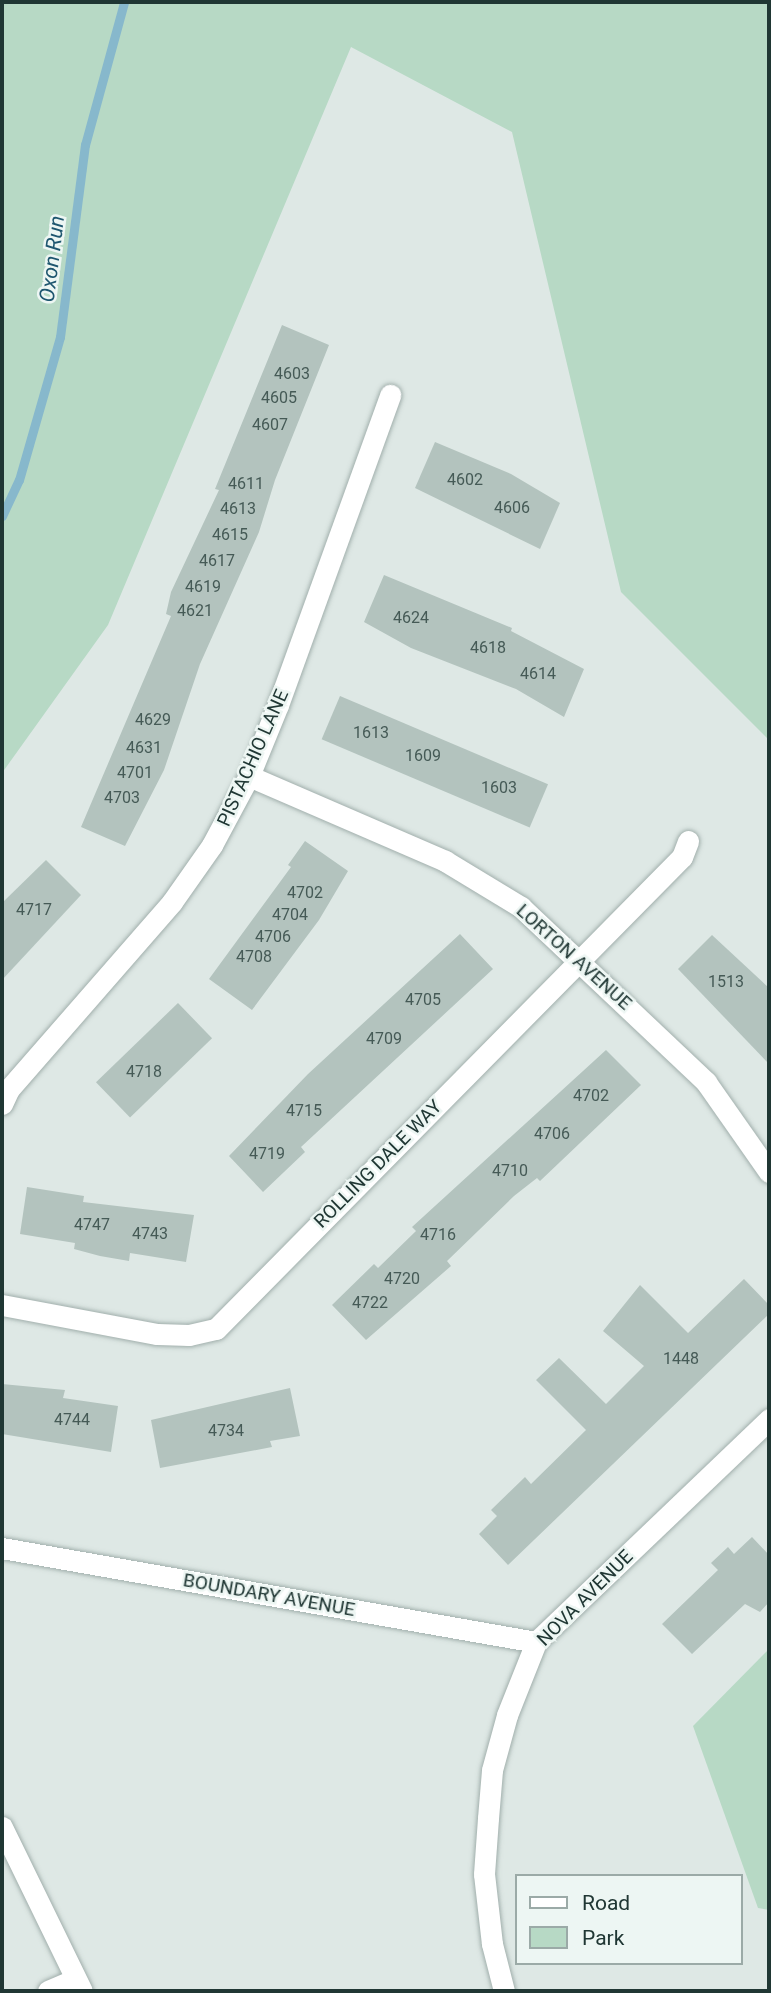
<!DOCTYPE html>
<html>
<head>
<meta charset="utf-8">
<style>
	body { margin:0 }
	#map { position:relative; width:771px; height:1993px; overflow:hidden; background:#dee8e5; font-family:Roboto,sans-serif }
	div>[style] { position:absolute }
	.green>* { inset:0; background:#b7d9c5 }
	.stream>* { height:9px; margin:-4.5px; padding:0 4.5px; transform-origin:4.5px; border-radius:4.5px; background:#87b8cc }
	.building>* { inset:0; background:#b3c3be; transform-origin:0 0 }
	.roads { filter:drop-shadow(0 0 2px #a1afac) drop-shadow(0 0 2px #a1afac) }
	.minor>* { height:21px; margin:-10.5px; padding:0 10.5px; transform-origin:10.5px; border-radius:10.5px; background:#fff }
	span { translate:-50% -50%; white-space:nowrap; text-align:center; line-height:1.15; -webkit-text-stroke:5px #edf6f3; paint-order:stroke }
	.number-label { font-size:16px; color:#455a56 }
	.number-label span { -webkit-text-stroke-width:0 }
	.street-label { font-size:19px; color:#203734 }
	.water-label { font-size:21px; color:#1e566f; font-style:italic }
	.frame { position:absolute; inset:0; border:4px solid #203734; pointer-events:none }
	.legend { position:absolute; left:515px; top:1874px; width:228px; height:91px; box-sizing:border-box; background:#edf6f3; border:2px solid #9baaa7; margin:0; padding:9px 12px; list-style:none; font-size:21px; color:#203734 }
	.legend li { display:flex; align-items:center; gap:14px; height:35px }
	.legend b { width:35px; border:2px solid #9baaa7 }
</style>
</head>
<body>
<div id="map">
	<div class="green">
		<i style="clip-path:polygon(2px 2px,769px 2px,769px 740px,621px 592px,512px 132px,351px 47px,108px 625px,2px 773px)"></i>
		<i style="clip-path:polygon(769px 1649px,769px 1910px,758px 1908px,693px 1726px)"></i>
	</div>
	<div class="stream">
		<i style="left:2px;top:516px;width:40px;rotate:-65deg"></i>
		<i style="left:19px;top:480px;width:149px;rotate:-74deg"></i>
		<i style="left:60px;top:337px;width:194px;rotate:-82.6deg"></i>
		<i style="left:85px;top:145px;width:148px;rotate:-74.7deg"></i>
	</div>
	<div class="building">
		<i style="clip-path:polygon(282px 325px,329px 345px,275px 480px,259px 532px,200px 664px,164px 770px,125px 846px,81px 827px,171px 616px,166px 614px,171px 592px,219px 490px,215px 489px)"></i>
		<i style="clip-path:polygon(435px 442px,511px 474px,560px 503px,540px 549px,415px 488px)"></i>
		<i style="clip-path:polygon(384px 575px,512px 628px,511px 631px,584px 669px,564px 717px,516px 689px,411px 648px,364px 622px)"></i>
		<i style="left:340px;top:696px;width:226px;height:47px;rotate:23deg"></i>
		<i style="clip-path:polygon(305px 841px,348px 871px,319px 920px,252px 1010px,209px 979px,291px 867px,288px 865px)"></i>
		<i style="clip-path:polygon(46px 860px,81px 895px,2px 980px,2px 903px)"></i>
		<i style="clip-path:polygon(460px 934px,493px 969px,301px 1147px,305px 1152px,263px 1192px,229px 1156px,308px 1074px)"></i>
		<i style="clip-path:polygon(712px 935px,769px 988px,769px 1064px,678px 969px)"></i>
		<i style="left:178px;top:1003px;width:49px;height:114px;rotate:46deg"></i>
		<i style="clip-path:polygon(606px 1050px,641px 1085px,540px 1181px,537px 1178px,514px 1196px,447px 1261px,451px 1266px,366px 1340px,332px 1305px,374px 1264px,378px 1268px,416px 1231px,412px 1227px)"></i>
		<i style="clip-path:polygon(27px 1187px,84px 1196px,83px 1202px,194px 1215px,186px 1262px,130px 1253px,129px 1261px,100px 1256px,74px 1249px,75px 1243px,20px 1234px)"></i>
		<i style="clip-path:polygon(744px 1279px,769px 1305px,769px 1314px,508px 1565px,479px 1534px,497px 1516px,491px 1510px,525px 1477px,531px 1484px,586px 1430px,536px 1380px,559px 1358px,606px 1404px,644px 1366px,603px 1331px,640px 1285px,688px 1333px)"></i>
		<i style="clip-path:polygon(2px 1384px,65px 1390px,63px 1398px,118px 1406px,111px 1452px,2px 1434px)"></i>
		<i style="clip-path:polygon(290px 1388px,300px 1436px,270px 1441px,272px 1447px,160px 1468px,151px 1420px)"></i>
		<i style="clip-path:polygon(752px 1537px,769px 1555px,769px 1602px,760px 1612px,745px 1604px,692px 1654px,662px 1624px,718px 1570px,711px 1563px,728px 1547px,734px 1554px)"></i>
	</div>
	<div class="roads">
		<div class="minor">
			<i style="left:249px;top:776px;width:214px;rotate:23.4deg"></i>
			<i style="left:445px;top:861px;width:89px;rotate:31.2deg"></i>
			<i style="left:521px;top:907px;width:255px;rotate:43.4deg"></i>
			<i style="left:706px;top:1082px;width:110px;rotate:55deg"></i>
			<i style="left:2px;top:1104px;width:17px;rotate:-65deg"></i>
			<i style="left:9px;top:1089px;width:248px;rotate:-48.9deg"></i>
			<i style="left:172px;top:902px;width:70px;rotate:-54.9deg"></i>
			<i style="left:212px;top:845px;width:78px;rotate:-61.8deg"></i>
			<i style="left:249px;top:776px;width:77px;rotate:-67.8deg"></i>
			<i style="left:278px;top:705px;width:330px;rotate:-70.1deg"></i>
			<i style="left:2px;top:1305px;width:158px;rotate:10.6deg"></i>
			<i style="left:157px;top:1334px;width:32px;rotate:2deg"></i>
			<i style="left:189px;top:1335px;width:28px;rotate:-13deg"></i>
			<i style="left:216px;top:1329px;width:663px;rotate:-45.37deg"></i>
			<i style="left:682px;top:857px;width:17px;rotate:-69deg"></i>
			<i style="left:2px;top:1548px;width:542px;rotate:9.98deg"></i>
			<i style="left:2px;top:1827px;width:182px;rotate:64deg"></i>
			<i style="left:48px;top:1991px;width:30px;rotate:-23deg"></i>
			<i style="left:504px;top:1991px;width:49px;rotate:-104.3deg"></i>
			<i style="left:492px;top:1944px;width:70px;rotate:-96.5deg"></i>
			<i style="left:484px;top:1874px;width:56px;rotate:-85.9deg"></i>
			<i style="left:488px;top:1818px;width:48px;rotate:-85.2deg"></i>
			<i style="left:492px;top:1770px;width:57px;rotate:-74.7deg"></i>
			<i style="left:507px;top:1715px;width:79px;rotate:-68.3deg"></i>
			<i style="left:536px;top:1642px;width:323px;rotate:-43.7deg"></i>
		</div>
	</div>
	<div class="number-label">
		<span style="left:292px;top:374px">4603</span>
		<span style="left:279px;top:398px">4605</span>
		<span style="left:270px;top:425px">4607</span>
		<span style="left:465px;top:480px">4602</span>
		<span style="left:246px;top:484px">4611</span>
		<span style="left:512px;top:508px">4606</span>
		<span style="left:238px;top:509px">4613</span>
		<span style="left:230px;top:535px">4615</span>
		<span style="left:217px;top:561px">4617</span>
		<span style="left:203px;top:587px">4619</span>
		<span style="left:195px;top:611px">4621</span>
		<span style="left:411px;top:618px">4624</span>
		<span style="left:488px;top:648px">4618</span>
		<span style="left:538px;top:674px">4614</span>
		<span style="left:153px;top:720px">4629</span>
		<span style="left:371px;top:733px">1613</span>
		<span style="left:144px;top:748px">4631</span>
		<span style="left:423px;top:756px">1609</span>
		<span style="left:135px;top:773px">4701</span>
		<span style="left:499px;top:788px">1603</span>
		<span style="left:122px;top:798px">4703</span>
		<span style="left:305px;top:893px">4702</span>
		<span style="left:34px;top:910px">4717</span>
		<span style="left:290px;top:915px">4704</span>
		<span style="left:273px;top:937px">4706</span>
		<span style="left:254px;top:957px">4708</span>
		<span style="left:726px;top:982px">1513</span>
		<span style="left:423px;top:1000px">4705</span>
		<span style="left:384px;top:1039px">4709</span>
		<span style="left:144px;top:1072px">4718</span>
		<span style="left:591px;top:1096px">4702</span>
		<span style="left:304px;top:1111px">4715</span>
		<span style="left:552px;top:1134px">4706</span>
		<span style="left:267px;top:1154px">4719</span>
		<span style="left:510px;top:1171px">4710</span>
		<span style="left:92px;top:1225px">4747</span>
		<span style="left:150px;top:1234px">4743</span>
		<span style="left:438px;top:1235px">4716</span>
		<span style="left:402px;top:1279px">4720</span>
		<span style="left:370px;top:1303px">4722</span>
		<span style="left:681px;top:1359px">1448</span>
		<span style="left:72px;top:1420px">4744</span>
		<span style="left:226px;top:1431px">4734</span>
	</div>
	<div class="street-label">
		<span style="left:253px;top:758px;rotate:-66deg">PISTACHIO LANE</span>
		<span style="left:574px;top:957px;rotate:42deg">LORTON AVENUE</span>
		<span style="left:378px;top:1164px;rotate:-45deg">ROLLING DALE WAY</span>
		<span style="left:269px;top:1595px;rotate:10deg">BOUNDARY AVENUE</span>
		<span style="left:585px;top:1598px;rotate:-45deg">NOVA AVENUE</span>
	</div>
	<div class="water-label">
		<span style="left:52px;top:259px;rotate:-83deg">Oxon Run</span>
	</div>
	<div class="frame"></div>
	<ul class="legend">
	<li><b style="height:9px;background:#fff"></b>Road</li>
	<li><b style="height:19px;background:#b7d9c5"></b>Park</li>
	</ul>
</div>
</body>
</html>
